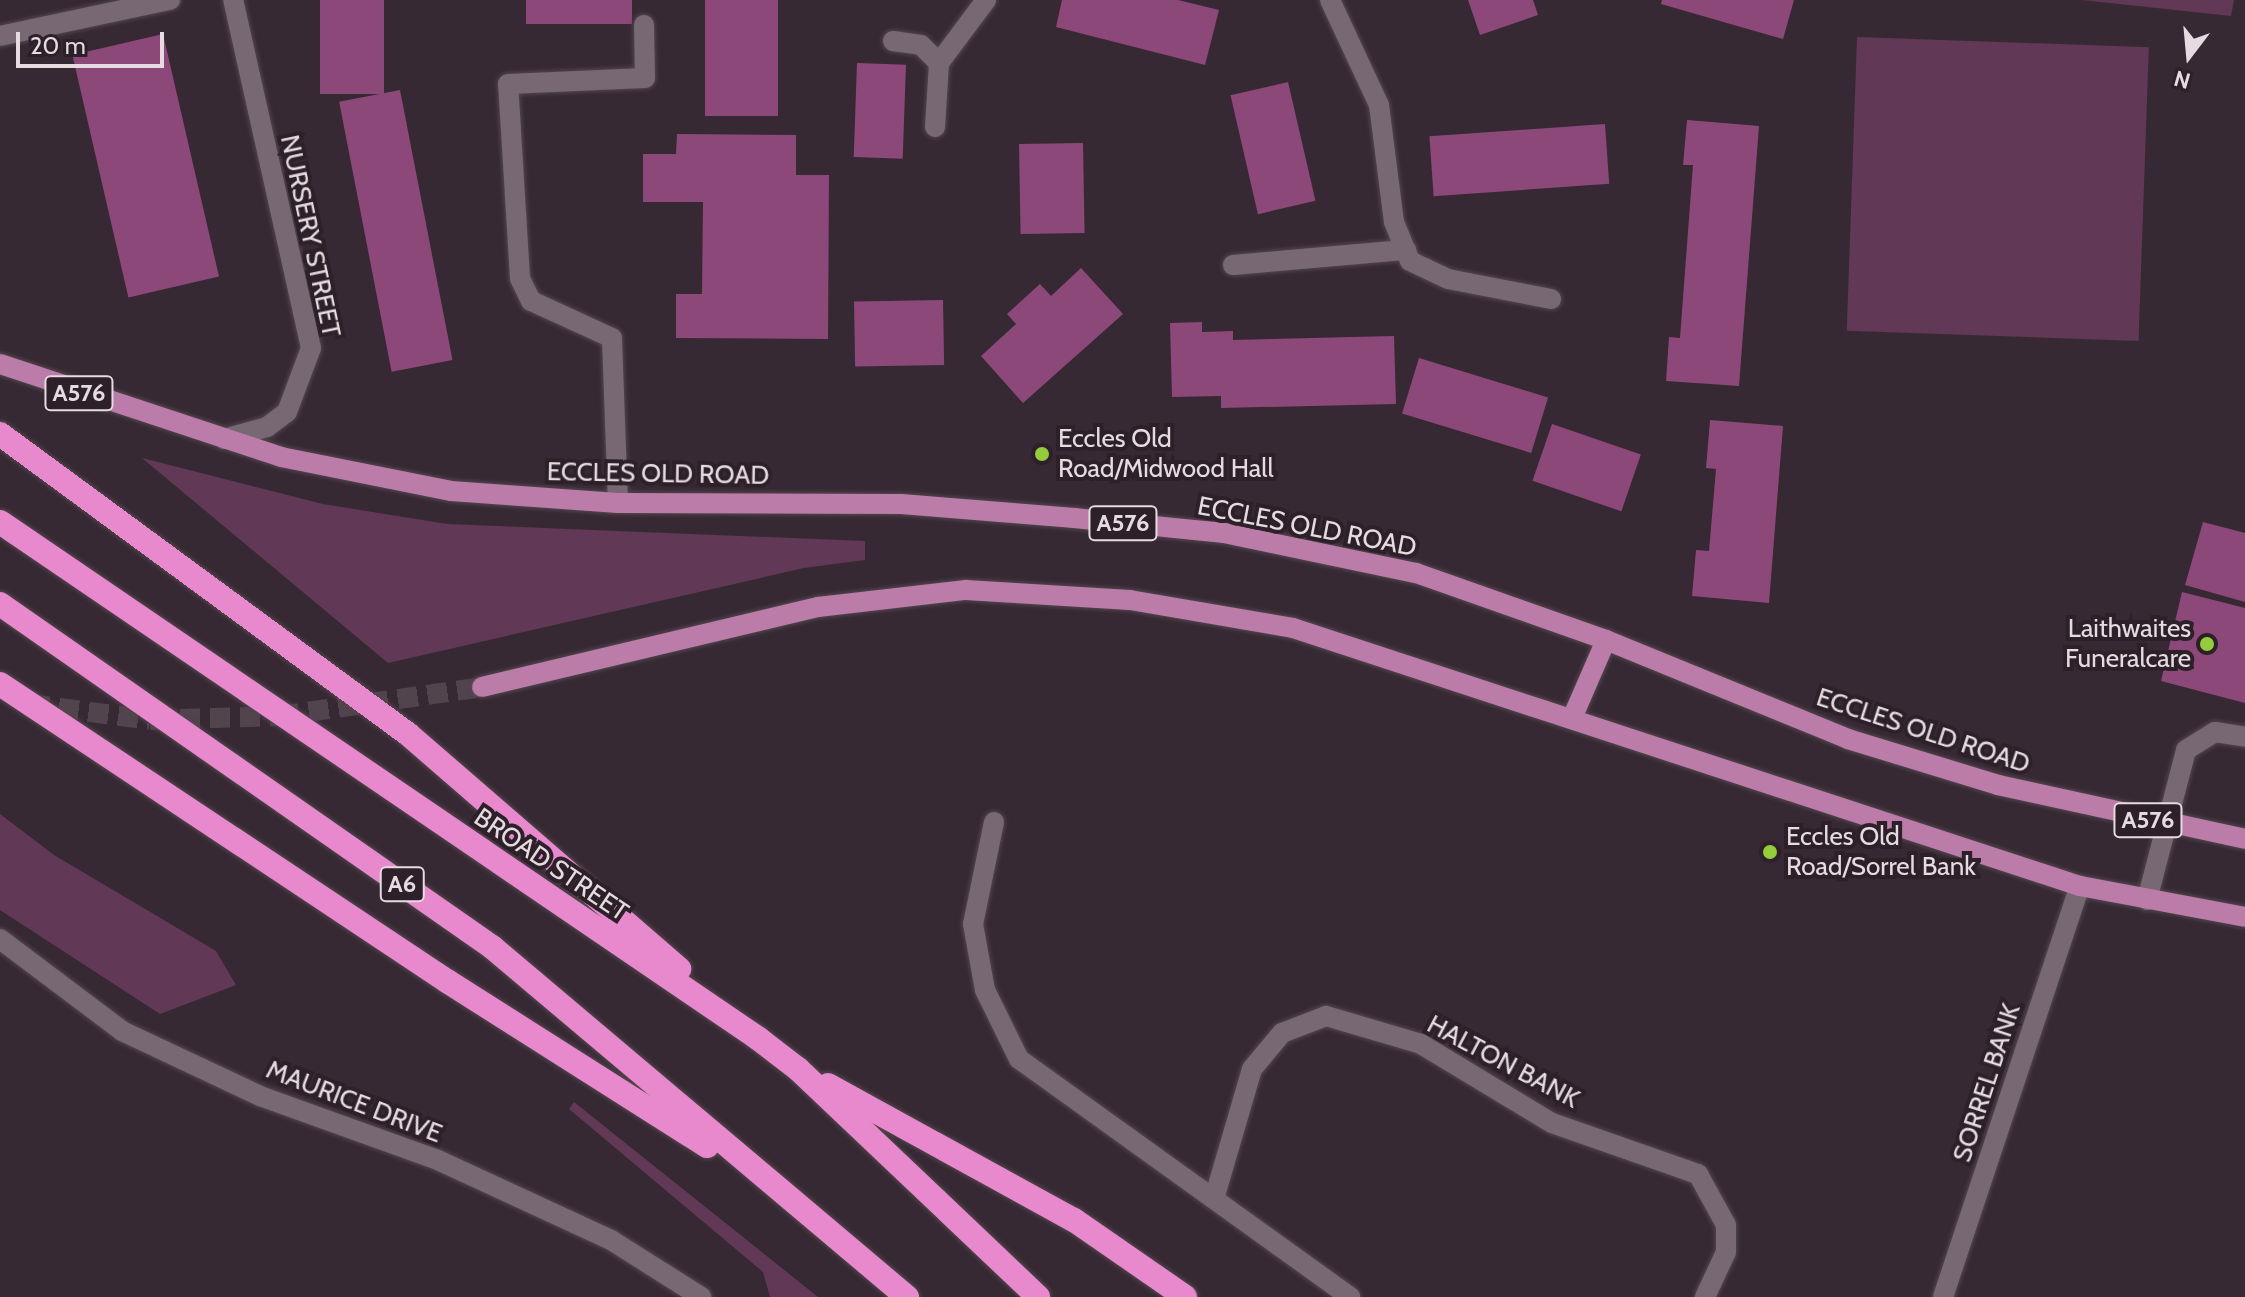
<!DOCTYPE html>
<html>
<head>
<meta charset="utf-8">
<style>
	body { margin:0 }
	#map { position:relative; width:2245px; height:1297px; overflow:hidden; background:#372933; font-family:Cabin,sans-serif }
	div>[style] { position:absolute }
	.green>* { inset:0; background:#613855; transform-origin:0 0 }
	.building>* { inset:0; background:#8c4879; transform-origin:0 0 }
	.major-tunnel>* { height:20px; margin-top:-10px; transform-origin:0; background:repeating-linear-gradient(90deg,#51444d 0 20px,transparent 0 30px) }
	.roads { filter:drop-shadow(0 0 2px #52464e) drop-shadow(0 0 2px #52464e) }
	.minor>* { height:20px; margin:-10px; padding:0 10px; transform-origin:10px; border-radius:10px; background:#786873 }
	.major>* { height:20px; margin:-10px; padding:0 10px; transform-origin:10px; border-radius:10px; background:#bb7ca9 }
	.highway>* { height:24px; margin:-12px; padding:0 12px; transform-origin:12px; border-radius:12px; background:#e889cd }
	.dots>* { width:22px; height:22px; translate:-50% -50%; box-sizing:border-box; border:4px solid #2d2029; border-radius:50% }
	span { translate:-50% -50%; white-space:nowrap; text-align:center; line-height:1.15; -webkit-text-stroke:8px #2d2029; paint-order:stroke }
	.shield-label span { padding:2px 6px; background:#2d2029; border:2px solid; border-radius:6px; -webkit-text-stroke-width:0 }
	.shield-label { font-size:24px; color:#e5dbe1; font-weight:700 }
	.street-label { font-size:26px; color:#e5dbe1 }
	.poi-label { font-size:26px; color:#e5dbe1 }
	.left { translate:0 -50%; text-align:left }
	.right { translate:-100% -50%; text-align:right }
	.north { position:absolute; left:2149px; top:16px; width:80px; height:80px; -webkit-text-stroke:6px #2d2029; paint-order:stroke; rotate:196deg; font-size:22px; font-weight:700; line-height:32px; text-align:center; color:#e5dbe1 }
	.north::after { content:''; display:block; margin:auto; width:28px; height:36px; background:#e5dbe1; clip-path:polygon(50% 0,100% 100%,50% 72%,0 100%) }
	.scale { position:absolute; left:16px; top:32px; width:148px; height:36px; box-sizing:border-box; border:4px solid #e5dbe1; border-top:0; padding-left:10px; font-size:24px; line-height:28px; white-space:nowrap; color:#e5dbe1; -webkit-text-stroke:6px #2d2029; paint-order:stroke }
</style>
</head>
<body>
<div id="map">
	<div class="green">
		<i style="clip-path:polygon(2082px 0,2234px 0,2231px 16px)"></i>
		<i style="left:1857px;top:37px;width:292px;height:294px;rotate:2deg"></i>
		<i style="clip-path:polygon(142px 458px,323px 504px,447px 524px,865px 541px,865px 560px,804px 568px,388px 663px)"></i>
		<i style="clip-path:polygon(0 814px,54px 855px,216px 951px,236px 985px,160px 1014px,0 910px)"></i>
		<i style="clip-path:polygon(574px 1102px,818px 1297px,819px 1297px,770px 1297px,763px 1272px,569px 1109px)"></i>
	</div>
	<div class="building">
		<i style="left:320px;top:0;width:64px;height:94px"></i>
		<i style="left:526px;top:0;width:106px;height:24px"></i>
		<i style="left:705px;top:0;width:73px;height:116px"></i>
		<i style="clip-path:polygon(1062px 0,1178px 0,1219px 10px,1205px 65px,1056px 27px)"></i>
		<i style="clip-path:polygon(1468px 0,1533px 0,1538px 15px,1480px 35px)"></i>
		<i style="clip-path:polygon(1662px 0,1794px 0,1783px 39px,1661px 4px)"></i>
		<i style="left:163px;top:34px;width:249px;height:93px;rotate:77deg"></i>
		<i style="left:857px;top:63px;width:49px;height:94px;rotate:2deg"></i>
		<i style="left:1288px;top:82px;width:122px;height:59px;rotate:77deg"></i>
		<i style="left:400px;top:90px;width:275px;height:62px;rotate:79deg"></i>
		<i style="clip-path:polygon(1687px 120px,1759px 126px,1739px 386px,1666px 381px,1669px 337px,1680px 338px,1693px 165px,1683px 165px)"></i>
		<i style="left:1605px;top:124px;width:60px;height:176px;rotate:86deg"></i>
		<i style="clip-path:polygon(677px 134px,796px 135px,796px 175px,829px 175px,828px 339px,676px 338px,676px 294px,702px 294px,703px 202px,643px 202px,643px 154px,676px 154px)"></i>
		<i style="left:1083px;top:143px;width:90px;height:64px;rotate:89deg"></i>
		<i style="clip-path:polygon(1081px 268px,1123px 314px,1023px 403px,981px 356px,1016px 324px,1007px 314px,1040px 284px,1051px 296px)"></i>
		<i style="left:943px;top:300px;width:65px;height:89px;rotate:89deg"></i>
		<i style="clip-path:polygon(1202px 322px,1202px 332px,1233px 331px,1233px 340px,1394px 336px,1396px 404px,1221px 408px,1221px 396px,1172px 397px,1170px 323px)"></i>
		<i style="left:1419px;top:358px;width:135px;height:58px;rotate:17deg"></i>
		<i style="clip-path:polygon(1710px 420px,1783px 426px,1769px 603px,1692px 596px,1696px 550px,1709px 551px,1716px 469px,1706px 468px)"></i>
		<i style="left:1552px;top:424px;width:94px;height:60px;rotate:19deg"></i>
		<i style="clip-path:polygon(2203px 522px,2245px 533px,2245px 602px,2185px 585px)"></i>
		<i style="clip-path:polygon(2182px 592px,2245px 608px,2245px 703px,2161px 681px)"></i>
	</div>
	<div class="major-tunnel">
		<i style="left:29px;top:704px;width:122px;rotate:7.5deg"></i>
		<i style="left:150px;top:720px;width:129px;rotate:-1.8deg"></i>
		<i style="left:279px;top:716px;width:205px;rotate:-8.1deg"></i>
	</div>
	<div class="roads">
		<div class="minor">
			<i style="left:1330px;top:0;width:116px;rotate:65deg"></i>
			<i style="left:1379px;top:105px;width:118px;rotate:82.7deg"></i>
			<i style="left:1394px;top:222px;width:42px;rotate:67.7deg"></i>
			<i style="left:1410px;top:261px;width:42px;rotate:25.3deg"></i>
			<i style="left:1448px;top:279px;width:105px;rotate:11deg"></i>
			<i style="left:0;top:36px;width:174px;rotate:-12deg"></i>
			<i style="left:893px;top:41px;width:28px;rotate:8deg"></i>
			<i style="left:921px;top:45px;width:25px;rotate:45deg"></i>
			<i style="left:935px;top:127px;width:64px;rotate:-86.4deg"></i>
			<i style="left:939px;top:63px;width:79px;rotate:-53.3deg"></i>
			<i style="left:1233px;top:265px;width:174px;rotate:-5deg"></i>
			<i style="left:224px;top:439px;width:45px;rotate:-15.6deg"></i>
			<i style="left:267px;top:427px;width:25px;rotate:-37deg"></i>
			<i style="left:287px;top:412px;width:68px;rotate:-69.4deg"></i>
			<i style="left:311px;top:348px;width:357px;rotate:-102.6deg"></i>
			<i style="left:618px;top:503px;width:165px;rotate:-92.1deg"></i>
			<i style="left:612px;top:338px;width:89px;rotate:-155.4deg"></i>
			<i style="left:531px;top:301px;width:25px;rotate:-116deg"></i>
			<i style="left:520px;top:278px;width:194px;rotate:-93.5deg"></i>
			<i style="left:508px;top:84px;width:137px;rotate:-2.5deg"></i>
			<i style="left:645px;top:78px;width:53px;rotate:-91.1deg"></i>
			<i style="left:994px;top:822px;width:104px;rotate:101.6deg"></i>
			<i style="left:973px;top:924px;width:67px;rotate:79.7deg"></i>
			<i style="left:985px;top:990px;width:77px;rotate:63.8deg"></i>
			<i style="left:1019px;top:1059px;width:408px;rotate:35.7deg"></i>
			<i style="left:2147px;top:900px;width:155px;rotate:-75.4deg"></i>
			<i style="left:2186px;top:750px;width:34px;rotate:-32deg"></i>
			<i style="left:2215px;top:732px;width:30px;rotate:9deg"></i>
			<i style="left:0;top:939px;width:153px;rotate:37deg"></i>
			<i style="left:122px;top:1031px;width:153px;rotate:25.2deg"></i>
			<i style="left:260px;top:1096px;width:189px;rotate:19.8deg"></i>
			<i style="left:438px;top:1160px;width:191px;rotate:24.8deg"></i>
			<i style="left:611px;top:1240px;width:107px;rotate:32.3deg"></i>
			<i style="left:1214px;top:1199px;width:135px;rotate:-73.7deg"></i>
			<i style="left:1252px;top:1069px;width:47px;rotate:-50.2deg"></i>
			<i style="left:1282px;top:1033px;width:47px;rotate:-21.1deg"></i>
			<i style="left:1326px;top:1016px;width:99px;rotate:16.4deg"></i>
			<i style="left:1421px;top:1044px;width:153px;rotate:31.1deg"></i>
			<i style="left:1552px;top:1123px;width:155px;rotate:19.3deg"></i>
			<i style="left:1698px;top:1174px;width:58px;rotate:61.2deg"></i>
			<i style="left:1726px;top:1225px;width:27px;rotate:90deg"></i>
			<i style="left:1726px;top:1252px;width:50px;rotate:115deg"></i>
			<i style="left:1943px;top:1297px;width:433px;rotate:-71.6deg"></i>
		</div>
		<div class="major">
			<i style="left:0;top:364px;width:296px;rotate:18.3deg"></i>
			<i style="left:281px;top:457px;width:173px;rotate:11.3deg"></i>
			<i style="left:451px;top:491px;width:167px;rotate:4.1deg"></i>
			<i style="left:618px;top:503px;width:283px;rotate:0.2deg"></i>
			<i style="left:901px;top:504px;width:174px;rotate:4.6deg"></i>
			<i style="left:1074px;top:518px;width:151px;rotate:5.7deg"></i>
			<i style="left:1224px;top:533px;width:196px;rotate:11.8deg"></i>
			<i style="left:1416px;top:573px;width:201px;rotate:19.4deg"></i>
			<i style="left:1606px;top:640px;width:261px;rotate:22.2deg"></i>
			<i style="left:1848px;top:739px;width:157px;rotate:17deg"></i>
			<i style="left:1998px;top:785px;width:253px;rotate:12.3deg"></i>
			<i style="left:482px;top:687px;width:345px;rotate:-13.4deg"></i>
			<i style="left:818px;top:607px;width:149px;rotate:-6.6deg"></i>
			<i style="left:966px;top:590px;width:164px;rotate:3.5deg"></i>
			<i style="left:1130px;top:600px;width:165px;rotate:9.7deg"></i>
			<i style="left:1293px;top:628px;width:828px;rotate:18.15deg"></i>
			<i style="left:2080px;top:886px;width:168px;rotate:10.6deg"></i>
			<i style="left:1573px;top:716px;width:83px;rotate:-66.5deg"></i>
		</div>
		<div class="highway">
			<i style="left:0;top:434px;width:506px;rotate:36.33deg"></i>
			<i style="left:408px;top:734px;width:359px;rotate:40.9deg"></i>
			<i style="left:0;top:522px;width:918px;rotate:34.26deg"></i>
			<i style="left:759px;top:1039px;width:49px;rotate:37.6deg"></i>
			<i style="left:798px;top:1069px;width:331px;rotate:43.5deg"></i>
			<i style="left:0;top:604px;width:600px;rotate:34.88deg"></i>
			<i style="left:492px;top:947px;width:543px;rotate:40.14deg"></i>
			<i style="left:0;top:684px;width:537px;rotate:33.6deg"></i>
			<i style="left:447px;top:981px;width:308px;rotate:32.4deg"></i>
			<i style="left:828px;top:1085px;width:281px;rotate:28.8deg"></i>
			<i style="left:1074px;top:1220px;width:135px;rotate:34.7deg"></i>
		</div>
	</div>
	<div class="dots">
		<i style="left:1042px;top:454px;background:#94cc3b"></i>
		<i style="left:2207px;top:644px;background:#94cc3b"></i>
		<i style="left:1770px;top:852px;background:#94cc3b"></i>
	</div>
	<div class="shield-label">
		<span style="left:79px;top:393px">A576</span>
		<span style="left:1123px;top:523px">A576</span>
		<span style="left:2148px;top:820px">A576</span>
		<span style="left:402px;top:884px">A6</span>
	</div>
	<div class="street-label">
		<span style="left:310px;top:236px;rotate:78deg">NURSERY STREET</span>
		<span style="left:658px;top:474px;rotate:1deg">ECCLES OLD ROAD</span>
		<span style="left:1307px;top:527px;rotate:11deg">ECCLES OLD ROAD</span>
		<span style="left:1923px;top:731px;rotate:18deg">ECCLES OLD ROAD</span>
		<span style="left:551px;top:865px;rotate:34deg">BROAD STREET</span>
		<span style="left:1503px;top:1062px;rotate:28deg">HALTON BANK</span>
		<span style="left:1987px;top:1083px;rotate:-72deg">SORREL BANK</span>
		<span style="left:354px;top:1102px;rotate:21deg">MAURICE DRIVE</span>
	</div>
	<div class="poi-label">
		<span class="left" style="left:1058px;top:454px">Eccles Old<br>Road/Midwood Hall</span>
		<span class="right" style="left:2191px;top:644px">Laithwaites<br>Funeralcare</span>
		<span class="left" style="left:1786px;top:852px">Eccles Old<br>Road/Sorrel Bank</span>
	</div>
	<div class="north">N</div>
	<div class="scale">20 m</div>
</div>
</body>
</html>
